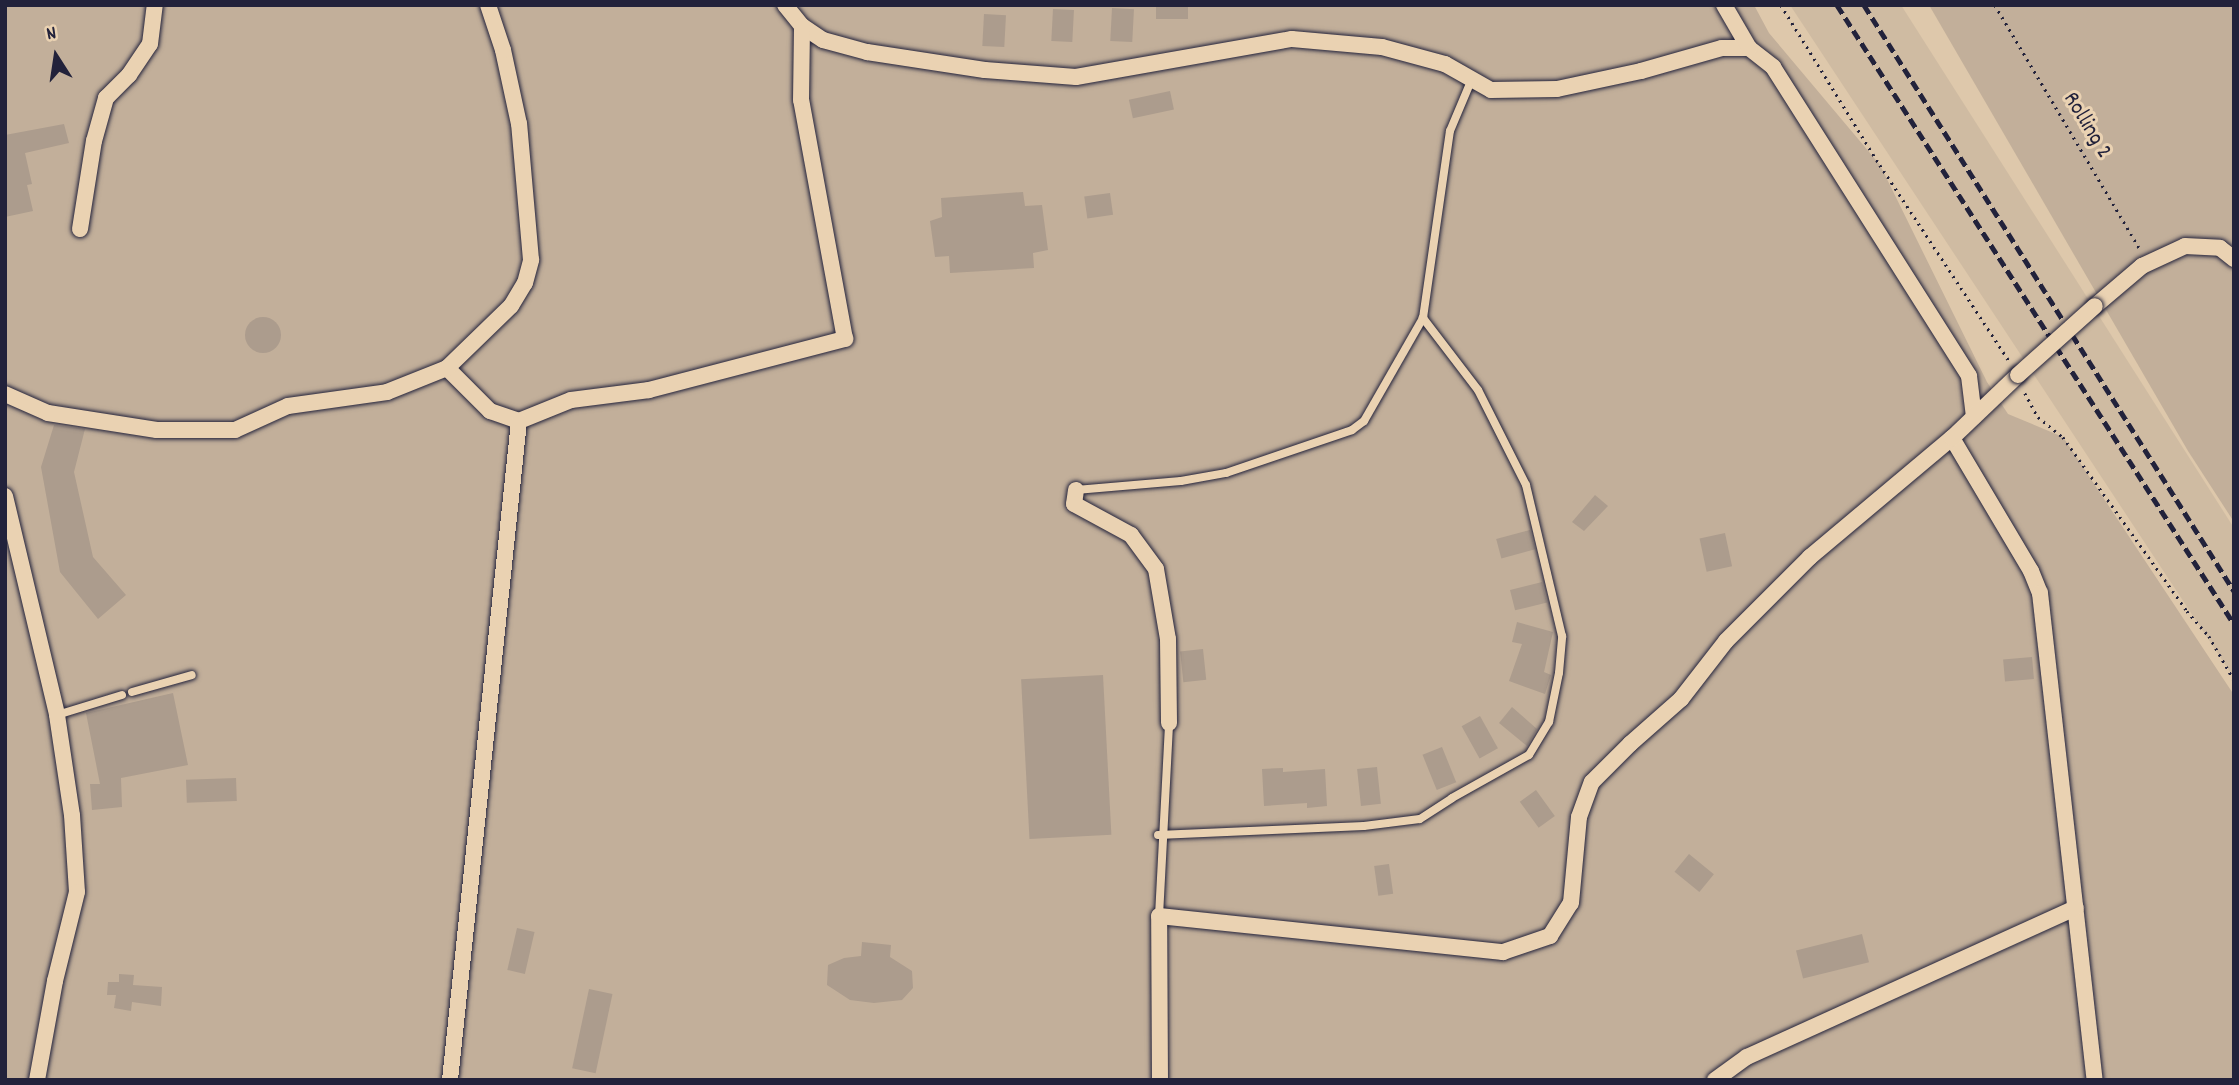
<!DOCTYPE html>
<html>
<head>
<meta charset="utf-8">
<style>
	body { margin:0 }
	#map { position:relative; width:2239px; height:1085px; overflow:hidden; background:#dec8ab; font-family:Dekko,sans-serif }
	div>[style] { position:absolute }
	.built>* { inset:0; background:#cfbba2 }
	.green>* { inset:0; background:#c2af9a }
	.building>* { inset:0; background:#ac9c8d; transform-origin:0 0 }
	.round { border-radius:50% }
	.path>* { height:2.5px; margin-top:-1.25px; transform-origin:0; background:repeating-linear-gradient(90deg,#22223b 0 2px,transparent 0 7px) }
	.roads { filter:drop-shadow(0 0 2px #22223b) drop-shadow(0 0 2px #22223b) }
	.service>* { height:8px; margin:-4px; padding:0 4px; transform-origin:4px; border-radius:4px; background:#ead2b2 }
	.minor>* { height:16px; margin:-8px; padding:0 8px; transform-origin:8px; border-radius:8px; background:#ead2b2 }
	.rail>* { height:5px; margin-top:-2.5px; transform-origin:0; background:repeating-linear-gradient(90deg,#22223b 0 10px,transparent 0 15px) }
	.bridges { filter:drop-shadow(0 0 2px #22223b) drop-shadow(0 0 2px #22223b) }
	.minor-bridge>* { height:16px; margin:-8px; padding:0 8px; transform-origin:8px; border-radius:8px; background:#ead2b2 }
	span { translate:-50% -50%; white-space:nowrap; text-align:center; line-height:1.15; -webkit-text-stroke:6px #ead2b2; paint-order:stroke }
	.street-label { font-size:23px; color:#22223b }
	.frame { position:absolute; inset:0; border:7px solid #22223b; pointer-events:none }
	.north { position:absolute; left:21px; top:21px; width:70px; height:70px; -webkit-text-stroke:5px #ead2b2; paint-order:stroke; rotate:348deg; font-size:19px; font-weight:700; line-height:28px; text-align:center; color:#22223b }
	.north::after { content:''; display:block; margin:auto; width:24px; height:32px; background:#22223b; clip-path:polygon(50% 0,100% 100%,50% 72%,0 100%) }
</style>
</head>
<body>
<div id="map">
	<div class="built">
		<i style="clip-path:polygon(1790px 5px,1901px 5px,2234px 528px,2234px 678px)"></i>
	</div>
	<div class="green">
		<i style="clip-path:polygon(5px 5px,1754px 5px,1769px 33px,1880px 165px,1987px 382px,2008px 414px,2063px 437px,2234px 695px,2234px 1080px,5px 1080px)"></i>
		<i style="clip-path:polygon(1929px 5px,2234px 5px,2234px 522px,2188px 451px)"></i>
	</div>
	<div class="building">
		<i style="left:1156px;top:5px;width:32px;height:14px"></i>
		<i style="left:1112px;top:8px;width:22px;height:33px;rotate:3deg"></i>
		<i style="left:1053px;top:9px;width:21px;height:32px;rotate:3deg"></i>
		<i style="left:984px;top:14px;width:22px;height:32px;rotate:3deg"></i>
		<i style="left:1170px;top:91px;width:19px;height:42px;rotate:78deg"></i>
		<i style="clip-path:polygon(64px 124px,69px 143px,25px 153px,32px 184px,27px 185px,33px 211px,5px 217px,5px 135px)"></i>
		<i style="clip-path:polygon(1023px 192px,1025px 206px,1042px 205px,1048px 250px,1033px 253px,1034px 268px,950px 273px,949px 256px,935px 257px,930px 221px,942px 217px,941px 198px)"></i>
		<i style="left:1110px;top:193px;width:22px;height:26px;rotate:82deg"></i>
		<i class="round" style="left:245px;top:317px;width:36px;height:36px"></i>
		<i style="clip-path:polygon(54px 425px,85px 429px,74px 472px,93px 557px,126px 595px,98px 619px,60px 572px,41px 467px)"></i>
		<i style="clip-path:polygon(1595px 495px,1608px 506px,1584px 531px,1572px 522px)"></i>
		<i style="left:1530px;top:530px;width:20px;height:35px;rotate:75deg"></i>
		<i style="left:1725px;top:533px;width:34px;height:26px;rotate:78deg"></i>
		<i style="left:1542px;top:582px;width:21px;height:33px;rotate:76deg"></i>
		<i style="clip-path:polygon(1517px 622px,1553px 632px,1544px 672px,1551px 675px,1545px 694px,1509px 681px,1522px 644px,1512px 642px)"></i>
		<i style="left:1203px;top:649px;width:31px;height:23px;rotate:84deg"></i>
		<i style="left:2032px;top:657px;width:22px;height:29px;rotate:85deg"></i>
		<i style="left:1103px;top:675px;width:160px;height:82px;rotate:87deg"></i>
		<i style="clip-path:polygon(173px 693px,188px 765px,121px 778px,122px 807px,92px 810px,90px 784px,100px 784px,86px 713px)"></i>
		<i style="clip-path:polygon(1512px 707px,1537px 729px,1527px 746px,1499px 723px)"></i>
		<i style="left:1480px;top:716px;width:37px;height:21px;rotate:61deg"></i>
		<i style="left:1442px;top:747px;width:38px;height:21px;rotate:68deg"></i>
		<i style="left:1377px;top:767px;width:37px;height:20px;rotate:84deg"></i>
		<i style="clip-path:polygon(1283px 768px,1283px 772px,1325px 769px,1327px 806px,1307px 808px,1307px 803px,1264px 806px,1262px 769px)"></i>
		<i style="left:236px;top:778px;width:23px;height:50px;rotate:88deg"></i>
		<i style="left:1536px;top:790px;width:32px;height:20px;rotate:54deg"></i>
		<i style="left:1689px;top:854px;width:32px;height:23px;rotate:39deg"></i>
		<i style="left:1389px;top:864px;width:30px;height:15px;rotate:82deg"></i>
		<i style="left:517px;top:928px;width:18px;height:43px;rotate:13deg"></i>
		<i style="left:1862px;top:934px;width:29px;height:68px;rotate:76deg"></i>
		<i style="clip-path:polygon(862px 942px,891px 945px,890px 957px,912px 971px,913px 988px,902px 1000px,874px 1003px,850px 1000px,827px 985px,828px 965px,844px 958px,861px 956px)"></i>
		<i style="clip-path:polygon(119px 974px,134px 975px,133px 985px,162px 987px,161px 1006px,132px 1002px,131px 1011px,114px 1008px,116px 995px,107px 995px,108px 982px,119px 982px)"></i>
		<i style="left:589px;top:989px;width:24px;height:81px;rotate:12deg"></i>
	</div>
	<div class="path">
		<i style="left:1781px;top:5px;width:188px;rotate:58.3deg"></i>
		<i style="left:1880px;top:165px;width:236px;rotate:56.6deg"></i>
		<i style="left:1995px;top:5px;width:284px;rotate:59.3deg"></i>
		<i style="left:2025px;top:393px;width:27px;rotate:62deg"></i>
		<i style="left:2038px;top:417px;width:32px;rotate:39deg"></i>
		<i style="left:2063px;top:437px;width:214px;rotate:54.5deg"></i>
		<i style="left:2187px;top:611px;width:33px;rotate:49deg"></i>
		<i style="left:2209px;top:636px;width:51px;rotate:60.4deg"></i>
	</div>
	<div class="roads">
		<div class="service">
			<i style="left:1076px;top:490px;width:105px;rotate:-4.9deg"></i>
			<i style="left:1181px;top:481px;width:46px;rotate:-10.1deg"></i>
			<i style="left:1226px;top:473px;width:133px;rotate:-18.8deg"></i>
			<i style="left:1352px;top:430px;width:15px;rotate:-37deg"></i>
			<i style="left:1364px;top:421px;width:119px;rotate:-60.2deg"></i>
			<i style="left:132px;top:692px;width:62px;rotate:-15.8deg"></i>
			<i style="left:57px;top:715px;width:68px;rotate:-17.1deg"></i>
			<i style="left:1158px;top:835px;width:206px;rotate:-2.5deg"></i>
			<i style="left:1364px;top:826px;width:56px;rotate:-7.1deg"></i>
			<i style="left:1420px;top:819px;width:38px;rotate:-33deg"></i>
			<i style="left:1452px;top:798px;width:88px;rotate:-29.2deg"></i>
			<i style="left:1529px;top:755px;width:39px;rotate:-59deg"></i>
			<i style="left:1549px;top:722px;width:50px;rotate:-78.5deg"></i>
			<i style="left:1559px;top:673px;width:37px;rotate:-85deg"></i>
			<i style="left:1562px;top:636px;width:155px;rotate:-103.4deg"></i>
			<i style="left:1526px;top:485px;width:106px;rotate:-116.8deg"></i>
			<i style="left:1478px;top:390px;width:91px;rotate:-127.4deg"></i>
			<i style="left:1423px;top:318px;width:189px;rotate:-81.8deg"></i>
			<i style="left:1450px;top:131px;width:54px;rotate:-67.2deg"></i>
			<i style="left:1159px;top:916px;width:193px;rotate:-87deg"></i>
		</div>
		<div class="minor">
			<i style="left:785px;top:5px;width:27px;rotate:51deg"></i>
			<i style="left:802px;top:26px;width:25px;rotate:34deg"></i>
			<i style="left:823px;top:40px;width:46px;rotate:15.3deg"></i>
			<i style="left:867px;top:52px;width:119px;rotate:8.7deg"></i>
			<i style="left:985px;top:70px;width:91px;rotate:4.4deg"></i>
			<i style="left:1076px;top:77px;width:219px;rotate:-10deg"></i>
			<i style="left:1292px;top:39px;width:90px;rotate:5.1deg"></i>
			<i style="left:1382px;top:47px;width:65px;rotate:15.1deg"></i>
			<i style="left:1445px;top:64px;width:53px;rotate:29.5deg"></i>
			<i style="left:1491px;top:90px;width:66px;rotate:-0.9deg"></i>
			<i style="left:1557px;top:89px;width:86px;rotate:-12.1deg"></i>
			<i style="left:1641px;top:71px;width:84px;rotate:-15.9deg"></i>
			<i style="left:1722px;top:48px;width:27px"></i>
			<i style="left:1749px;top:48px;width:31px;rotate:38deg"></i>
			<i style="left:1773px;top:67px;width:366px;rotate:57.6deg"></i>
			<i style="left:1969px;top:376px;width:41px;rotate:83deg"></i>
			<i style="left:1724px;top:5px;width:50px;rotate:59.8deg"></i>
			<i style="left:80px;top:229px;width:89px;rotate:-81deg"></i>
			<i style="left:94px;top:141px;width:45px;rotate:-74.4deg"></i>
			<i style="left:106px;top:98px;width:33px;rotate:-45deg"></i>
			<i style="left:129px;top:75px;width:37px;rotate:-56deg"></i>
			<i style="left:150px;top:44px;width:39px;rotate:-83deg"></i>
			<i style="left:2095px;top:306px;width:62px;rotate:-40.4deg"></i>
			<i style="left:2142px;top:266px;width:47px;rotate:-24.9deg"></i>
			<i style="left:2185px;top:246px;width:35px;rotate:3deg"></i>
			<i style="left:2220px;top:248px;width:18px;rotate:38deg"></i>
			<i style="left:447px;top:368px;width:61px;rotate:45deg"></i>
			<i style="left:490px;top:411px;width:31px;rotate:19deg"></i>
			<i style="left:519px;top:421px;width:56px;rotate:-22deg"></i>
			<i style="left:571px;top:400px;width:79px;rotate:-7.3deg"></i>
			<i style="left:649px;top:390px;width:203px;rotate:-14.6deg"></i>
			<i style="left:845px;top:339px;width:243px;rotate:-100.4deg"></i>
			<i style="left:801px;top:100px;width:74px;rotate:-89.2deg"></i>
			<i style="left:5px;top:394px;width:47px;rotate:23.8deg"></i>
			<i style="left:48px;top:413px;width:110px;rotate:8.9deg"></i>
			<i style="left:157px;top:430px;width:78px"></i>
			<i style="left:235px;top:430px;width:58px;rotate:-24.4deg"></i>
			<i style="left:288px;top:406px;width:100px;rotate:-8deg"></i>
			<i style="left:387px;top:392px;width:65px;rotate:-21.8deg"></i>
			<i style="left:447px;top:368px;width:89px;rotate:-44.1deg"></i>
			<i style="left:511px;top:306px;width:27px;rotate:-59deg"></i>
			<i style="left:525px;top:283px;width:24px;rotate:-75deg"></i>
			<i style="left:531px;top:260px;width:137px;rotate:-95deg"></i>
			<i style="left:519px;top:124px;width:76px;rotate:-102.2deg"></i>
			<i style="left:503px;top:50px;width:47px;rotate:-108.4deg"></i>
			<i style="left:1952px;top:438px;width:155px;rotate:59.3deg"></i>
			<i style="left:2031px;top:571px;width:24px;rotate:68deg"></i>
			<i style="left:2040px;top:593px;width:490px;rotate:83.6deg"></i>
			<i style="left:1076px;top:490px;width:14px;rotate:98deg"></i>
			<i style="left:1074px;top:504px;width:65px;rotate:28.5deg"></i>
			<i style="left:1131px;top:535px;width:42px;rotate:53.7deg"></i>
			<i style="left:1156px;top:569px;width:71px;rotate:80.3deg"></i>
			<i style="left:1168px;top:639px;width:84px;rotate:89.3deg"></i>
			<i style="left:5px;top:496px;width:225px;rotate:76.6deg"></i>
			<i style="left:57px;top:715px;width:101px;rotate:81.5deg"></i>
			<i style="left:72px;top:815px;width:77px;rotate:86.3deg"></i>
			<i style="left:77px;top:892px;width:92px;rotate:103.9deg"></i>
			<i style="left:55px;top:981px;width:101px;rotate:100.3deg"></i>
			<i style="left:450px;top:1080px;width:663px;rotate:-84.02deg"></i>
			<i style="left:1160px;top:1080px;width:164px;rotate:-90.3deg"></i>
			<i style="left:1159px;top:916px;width:346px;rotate:6deg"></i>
			<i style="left:1503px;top:952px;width:50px;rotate:-18.8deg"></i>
			<i style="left:1550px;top:936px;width:39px;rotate:-58deg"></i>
			<i style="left:1571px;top:903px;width:86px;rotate:-84.7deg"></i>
			<i style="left:1579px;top:817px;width:37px;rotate:-70deg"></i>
			<i style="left:1592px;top:782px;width:54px;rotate:-45deg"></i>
			<i style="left:1630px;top:744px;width:68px;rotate:-41.4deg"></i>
			<i style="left:1681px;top:699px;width:73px;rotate:-52.2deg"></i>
			<i style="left:1726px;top:641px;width:119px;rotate:-45deg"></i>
			<i style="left:1810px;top:557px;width:185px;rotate:-40deg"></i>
			<i style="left:1952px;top:438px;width:91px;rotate:-43.7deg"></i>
			<i style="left:1715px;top:1080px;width:39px;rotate:-36deg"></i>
			<i style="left:1747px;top:1057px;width:361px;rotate:-24.4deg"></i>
		</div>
	</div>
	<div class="rail">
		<i style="left:1837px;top:5px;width:735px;rotate:57.33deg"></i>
		<i style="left:1864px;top:5px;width:693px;rotate:57.73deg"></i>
	</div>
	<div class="bridges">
		<div class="minor-bridge">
			<i style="left:2018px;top:375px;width:103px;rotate:-41.9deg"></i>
		</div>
	</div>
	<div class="street-label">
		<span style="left:2086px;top:126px;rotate:59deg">Rolling 2</span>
	</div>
	<div class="frame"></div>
	<div class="north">N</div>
</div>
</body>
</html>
